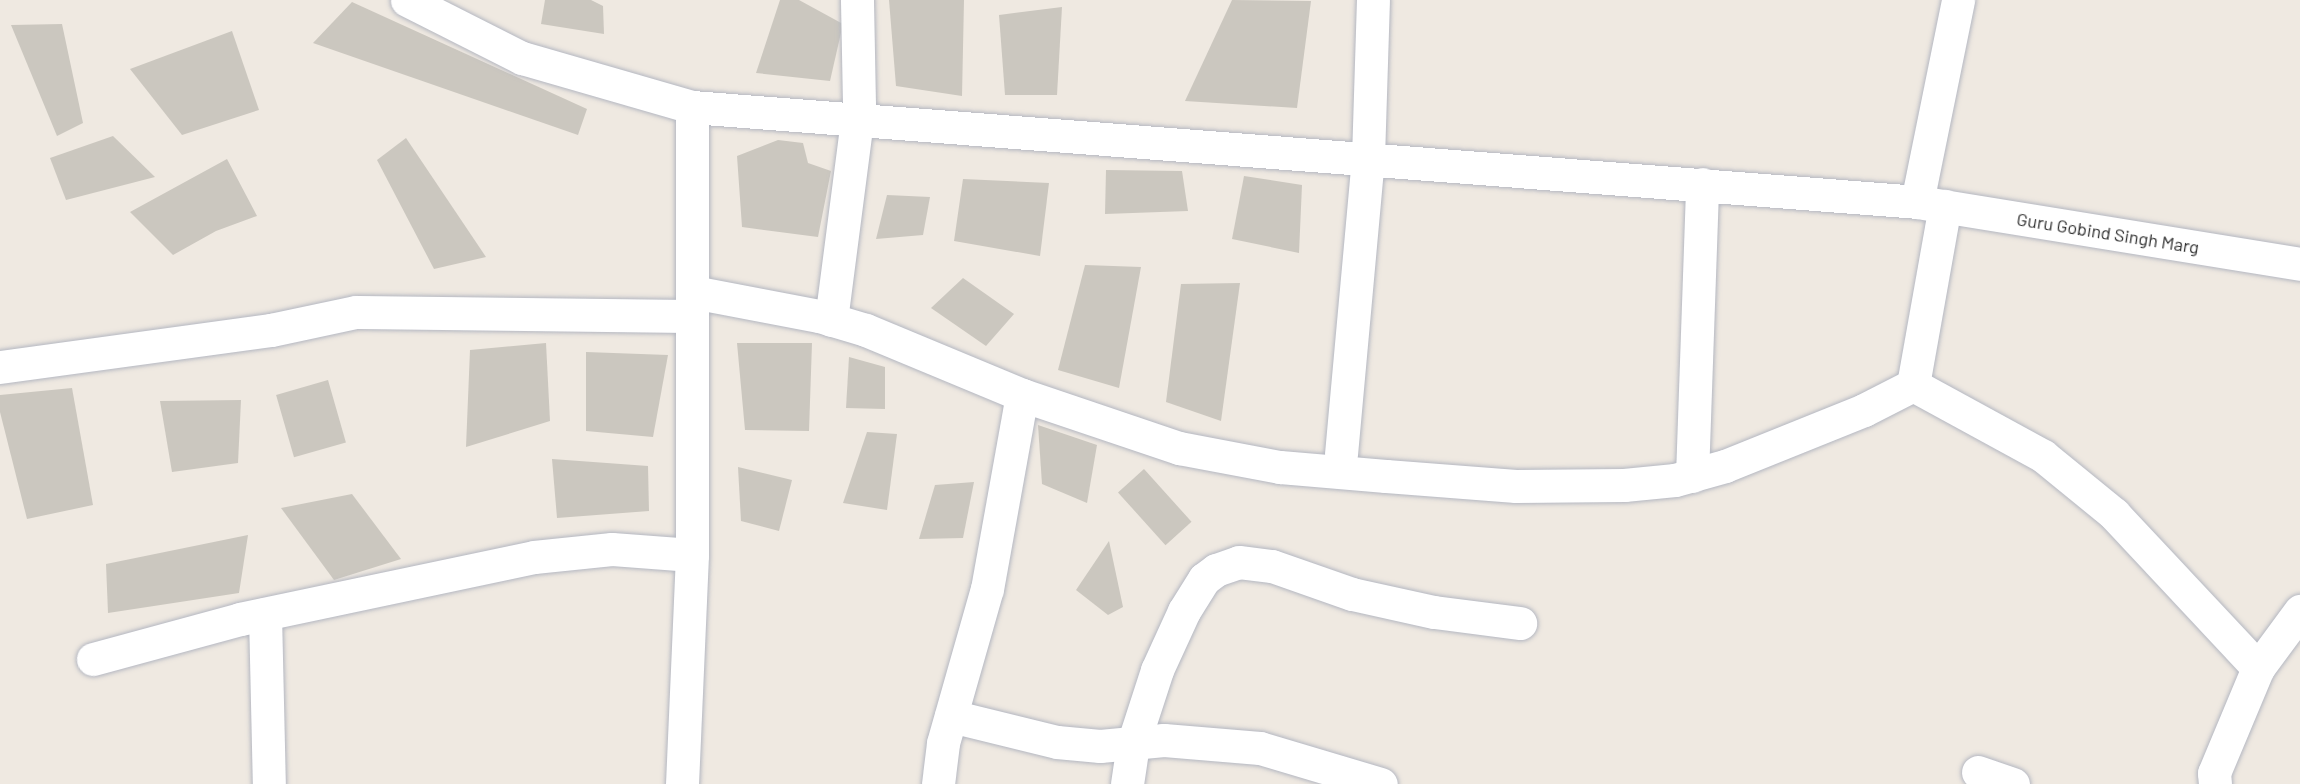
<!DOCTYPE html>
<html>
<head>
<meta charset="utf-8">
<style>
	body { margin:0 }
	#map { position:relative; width:2300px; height:784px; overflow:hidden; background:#efe9e1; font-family:Barlow,sans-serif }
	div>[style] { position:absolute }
	.building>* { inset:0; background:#cbc7bf; transform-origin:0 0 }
	.roads { filter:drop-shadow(0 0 2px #b4b7c1) drop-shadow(0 0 2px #b4b7c1) }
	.minor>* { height:33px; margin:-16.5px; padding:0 16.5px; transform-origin:16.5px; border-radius:16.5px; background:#fff }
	span { translate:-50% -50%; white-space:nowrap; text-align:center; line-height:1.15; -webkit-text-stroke:4.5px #fff; paint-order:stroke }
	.street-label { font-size:18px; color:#2e2e2e }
</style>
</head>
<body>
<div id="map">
	<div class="building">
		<i style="clip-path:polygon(545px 0,591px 0,603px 6px,604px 34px,541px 24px)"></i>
		<i style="clip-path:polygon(780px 0,799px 0,843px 24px,830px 81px,756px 73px)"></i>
		<i style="clip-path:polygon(889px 0,964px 0,962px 96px,896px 86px)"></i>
		<i style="clip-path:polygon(1232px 0,1311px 1px,1297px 108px,1185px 101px)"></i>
		<i style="clip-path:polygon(352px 2px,587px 109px,578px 135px,313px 43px)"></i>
		<i style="clip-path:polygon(1062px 7px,1057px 95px,1005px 95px,999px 15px)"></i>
		<i style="clip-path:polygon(62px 24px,83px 123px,57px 136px,11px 25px)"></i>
		<i style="clip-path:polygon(232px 31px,259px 110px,182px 135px,130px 69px)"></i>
		<i style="clip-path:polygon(113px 136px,155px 177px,66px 200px,50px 158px)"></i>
		<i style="clip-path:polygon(406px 138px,486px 257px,434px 269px,377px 160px)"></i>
		<i style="clip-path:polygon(778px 140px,803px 143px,808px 163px,831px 171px,818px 237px,742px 227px,737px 156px)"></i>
		<i style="clip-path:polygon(227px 159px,257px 216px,216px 231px,173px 255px,130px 212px)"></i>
		<i style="clip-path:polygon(1106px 170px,1182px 171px,1188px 211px,1105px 214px)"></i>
		<i style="clip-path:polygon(1244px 176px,1302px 185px,1299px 253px,1232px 239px)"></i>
		<i style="clip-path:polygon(963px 179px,1049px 183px,1040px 256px,954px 241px)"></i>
		<i style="clip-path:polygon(887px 195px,930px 197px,923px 235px,876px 239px)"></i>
		<i style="clip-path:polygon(1085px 265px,1141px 267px,1119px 388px,1058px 370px)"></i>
		<i style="clip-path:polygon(963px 278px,1014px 314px,986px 346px,931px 308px)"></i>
		<i style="clip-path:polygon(1240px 283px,1221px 421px,1166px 402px,1181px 284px)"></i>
		<i style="clip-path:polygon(546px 343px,550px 421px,466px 447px,470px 350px)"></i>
		<i style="clip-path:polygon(737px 343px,812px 343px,809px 431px,745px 430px)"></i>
		<i style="clip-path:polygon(586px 352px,668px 355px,653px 437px,586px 431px)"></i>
		<i style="clip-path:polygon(849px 357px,885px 367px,885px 409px,846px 408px)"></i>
		<i style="left:328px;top:380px;width:65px;height:54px;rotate:74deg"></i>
		<i style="clip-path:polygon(72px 388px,93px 505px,27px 519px,0 412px,0 395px)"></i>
		<i style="clip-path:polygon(241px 400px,238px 463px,172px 472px,160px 401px)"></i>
		<i style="clip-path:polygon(1038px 425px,1097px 445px,1087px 503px,1042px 484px)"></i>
		<i style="clip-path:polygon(867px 432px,897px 434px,887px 510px,843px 503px)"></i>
		<i style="clip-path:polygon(552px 459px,648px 466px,649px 511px,557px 518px)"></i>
		<i style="clip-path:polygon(738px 467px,792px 480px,779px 531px,741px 521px)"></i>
		<i style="left:1144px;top:469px;width:71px;height:35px;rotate:48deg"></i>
		<i style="clip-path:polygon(974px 482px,963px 538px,919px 539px,935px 485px)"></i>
		<i style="clip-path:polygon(352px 494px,401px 559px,334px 580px,281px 508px)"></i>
		<i style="clip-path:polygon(248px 535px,239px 593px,108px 613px,106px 564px)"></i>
		<i style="clip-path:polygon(1109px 541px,1123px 607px,1108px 615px,1076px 590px)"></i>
	</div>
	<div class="roads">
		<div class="minor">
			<i style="left:407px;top:0;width:129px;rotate:26.8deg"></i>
			<i style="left:522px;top:58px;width:177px;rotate:16.1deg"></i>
			<i style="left:692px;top:107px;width:1229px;rotate:4.43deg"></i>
			<i style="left:1917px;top:202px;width:206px;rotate:-78.5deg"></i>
			<i style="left:1924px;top:203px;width:381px;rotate:9.2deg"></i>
			<i style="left:693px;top:292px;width:128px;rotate:10.8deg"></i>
			<i style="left:819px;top:316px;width:49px;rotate:16.6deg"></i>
			<i style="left:866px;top:330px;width:169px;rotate:22.6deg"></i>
			<i style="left:1022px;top:395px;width:166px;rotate:18.7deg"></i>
			<i style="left:1179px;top:448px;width:103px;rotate:10.7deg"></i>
			<i style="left:1280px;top:467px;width:106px;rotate:4.9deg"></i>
			<i style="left:1386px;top:476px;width:130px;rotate:4.4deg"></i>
			<i style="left:1516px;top:486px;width:108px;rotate:-0.5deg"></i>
			<i style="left:1624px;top:485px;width:51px;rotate:-5.6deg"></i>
			<i style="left:1675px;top:480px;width:52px;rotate:-15.6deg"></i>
			<i style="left:1725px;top:466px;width:150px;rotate:-21.9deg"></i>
			<i style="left:1864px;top:410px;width:55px;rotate:-27deg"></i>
			<i style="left:1913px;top:385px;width:182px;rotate:-79.9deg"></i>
			<i style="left:831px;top:320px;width:217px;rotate:-82.6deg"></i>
			<i style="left:859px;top:105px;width:105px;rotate:-91.1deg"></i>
			<i style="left:0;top:367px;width:274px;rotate:-7.8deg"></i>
			<i style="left:271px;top:330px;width:87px;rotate:-12deg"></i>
			<i style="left:356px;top:312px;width:336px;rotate:0.7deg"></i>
			<i style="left:1913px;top:385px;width:148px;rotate:28.6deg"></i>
			<i style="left:2043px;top:456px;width:92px;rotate:39.2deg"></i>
			<i style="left:2114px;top:514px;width:211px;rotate:46.9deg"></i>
			<i style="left:1341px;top:454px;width:297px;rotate:-84.8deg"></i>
			<i style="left:1368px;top:158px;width:158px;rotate:-88.2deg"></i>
			<i style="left:1692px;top:476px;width:292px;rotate:-88deg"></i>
			<i style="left:265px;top:614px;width:170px;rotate:88.7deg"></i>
			<i style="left:93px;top:659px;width:152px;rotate:-15.2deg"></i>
			<i style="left:240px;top:619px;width:300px;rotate:-11.9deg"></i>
			<i style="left:534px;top:557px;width:78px;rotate:-5.9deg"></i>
			<i style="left:612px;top:549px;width:80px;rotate:4.3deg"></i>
			<i style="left:951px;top:716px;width:109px;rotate:13.8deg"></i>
			<i style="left:1057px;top:742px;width:43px;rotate:5.3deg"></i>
			<i style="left:1100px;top:746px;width:64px;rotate:-5.4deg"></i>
			<i style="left:1164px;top:740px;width:96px;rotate:4.8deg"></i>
			<i style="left:1260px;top:748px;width:126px;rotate:16.6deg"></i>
			<i style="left:1978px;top:772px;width:37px;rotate:19deg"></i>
			<i style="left:682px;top:784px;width:229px;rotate:-87.5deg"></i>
			<i style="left:692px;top:555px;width:448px;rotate:-90deg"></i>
			<i style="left:938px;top:784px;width:41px;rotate:-83deg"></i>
			<i style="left:943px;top:743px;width:160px;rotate:-74.1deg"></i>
			<i style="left:987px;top:589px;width:197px;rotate:-79.8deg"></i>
			<i style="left:1127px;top:784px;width:40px;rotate:-81.5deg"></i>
			<i style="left:1133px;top:744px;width:78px;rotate:-72deg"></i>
			<i style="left:1157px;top:670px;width:65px;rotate:-65.4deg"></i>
			<i style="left:1184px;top:611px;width:38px;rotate:-58deg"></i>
			<i style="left:1204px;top:579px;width:15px;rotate:-37deg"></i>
			<i style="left:1216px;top:570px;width:24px;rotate:-19deg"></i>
			<i style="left:1239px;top:562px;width:33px;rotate:7deg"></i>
			<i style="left:1272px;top:566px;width:85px;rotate:19.3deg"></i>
			<i style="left:1352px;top:594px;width:84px;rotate:12.4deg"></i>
			<i style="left:1434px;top:612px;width:87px;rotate:7.3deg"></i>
			<i style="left:2215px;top:784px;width:11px;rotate:-95deg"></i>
			<i style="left:2214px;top:773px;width:114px;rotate:-67.3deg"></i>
			<i style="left:2258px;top:668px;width:71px;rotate:-53.6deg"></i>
		</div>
	</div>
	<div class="street-label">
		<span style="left:2108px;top:233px;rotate:9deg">Guru Gobind Singh Marg</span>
	</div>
</div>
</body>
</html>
